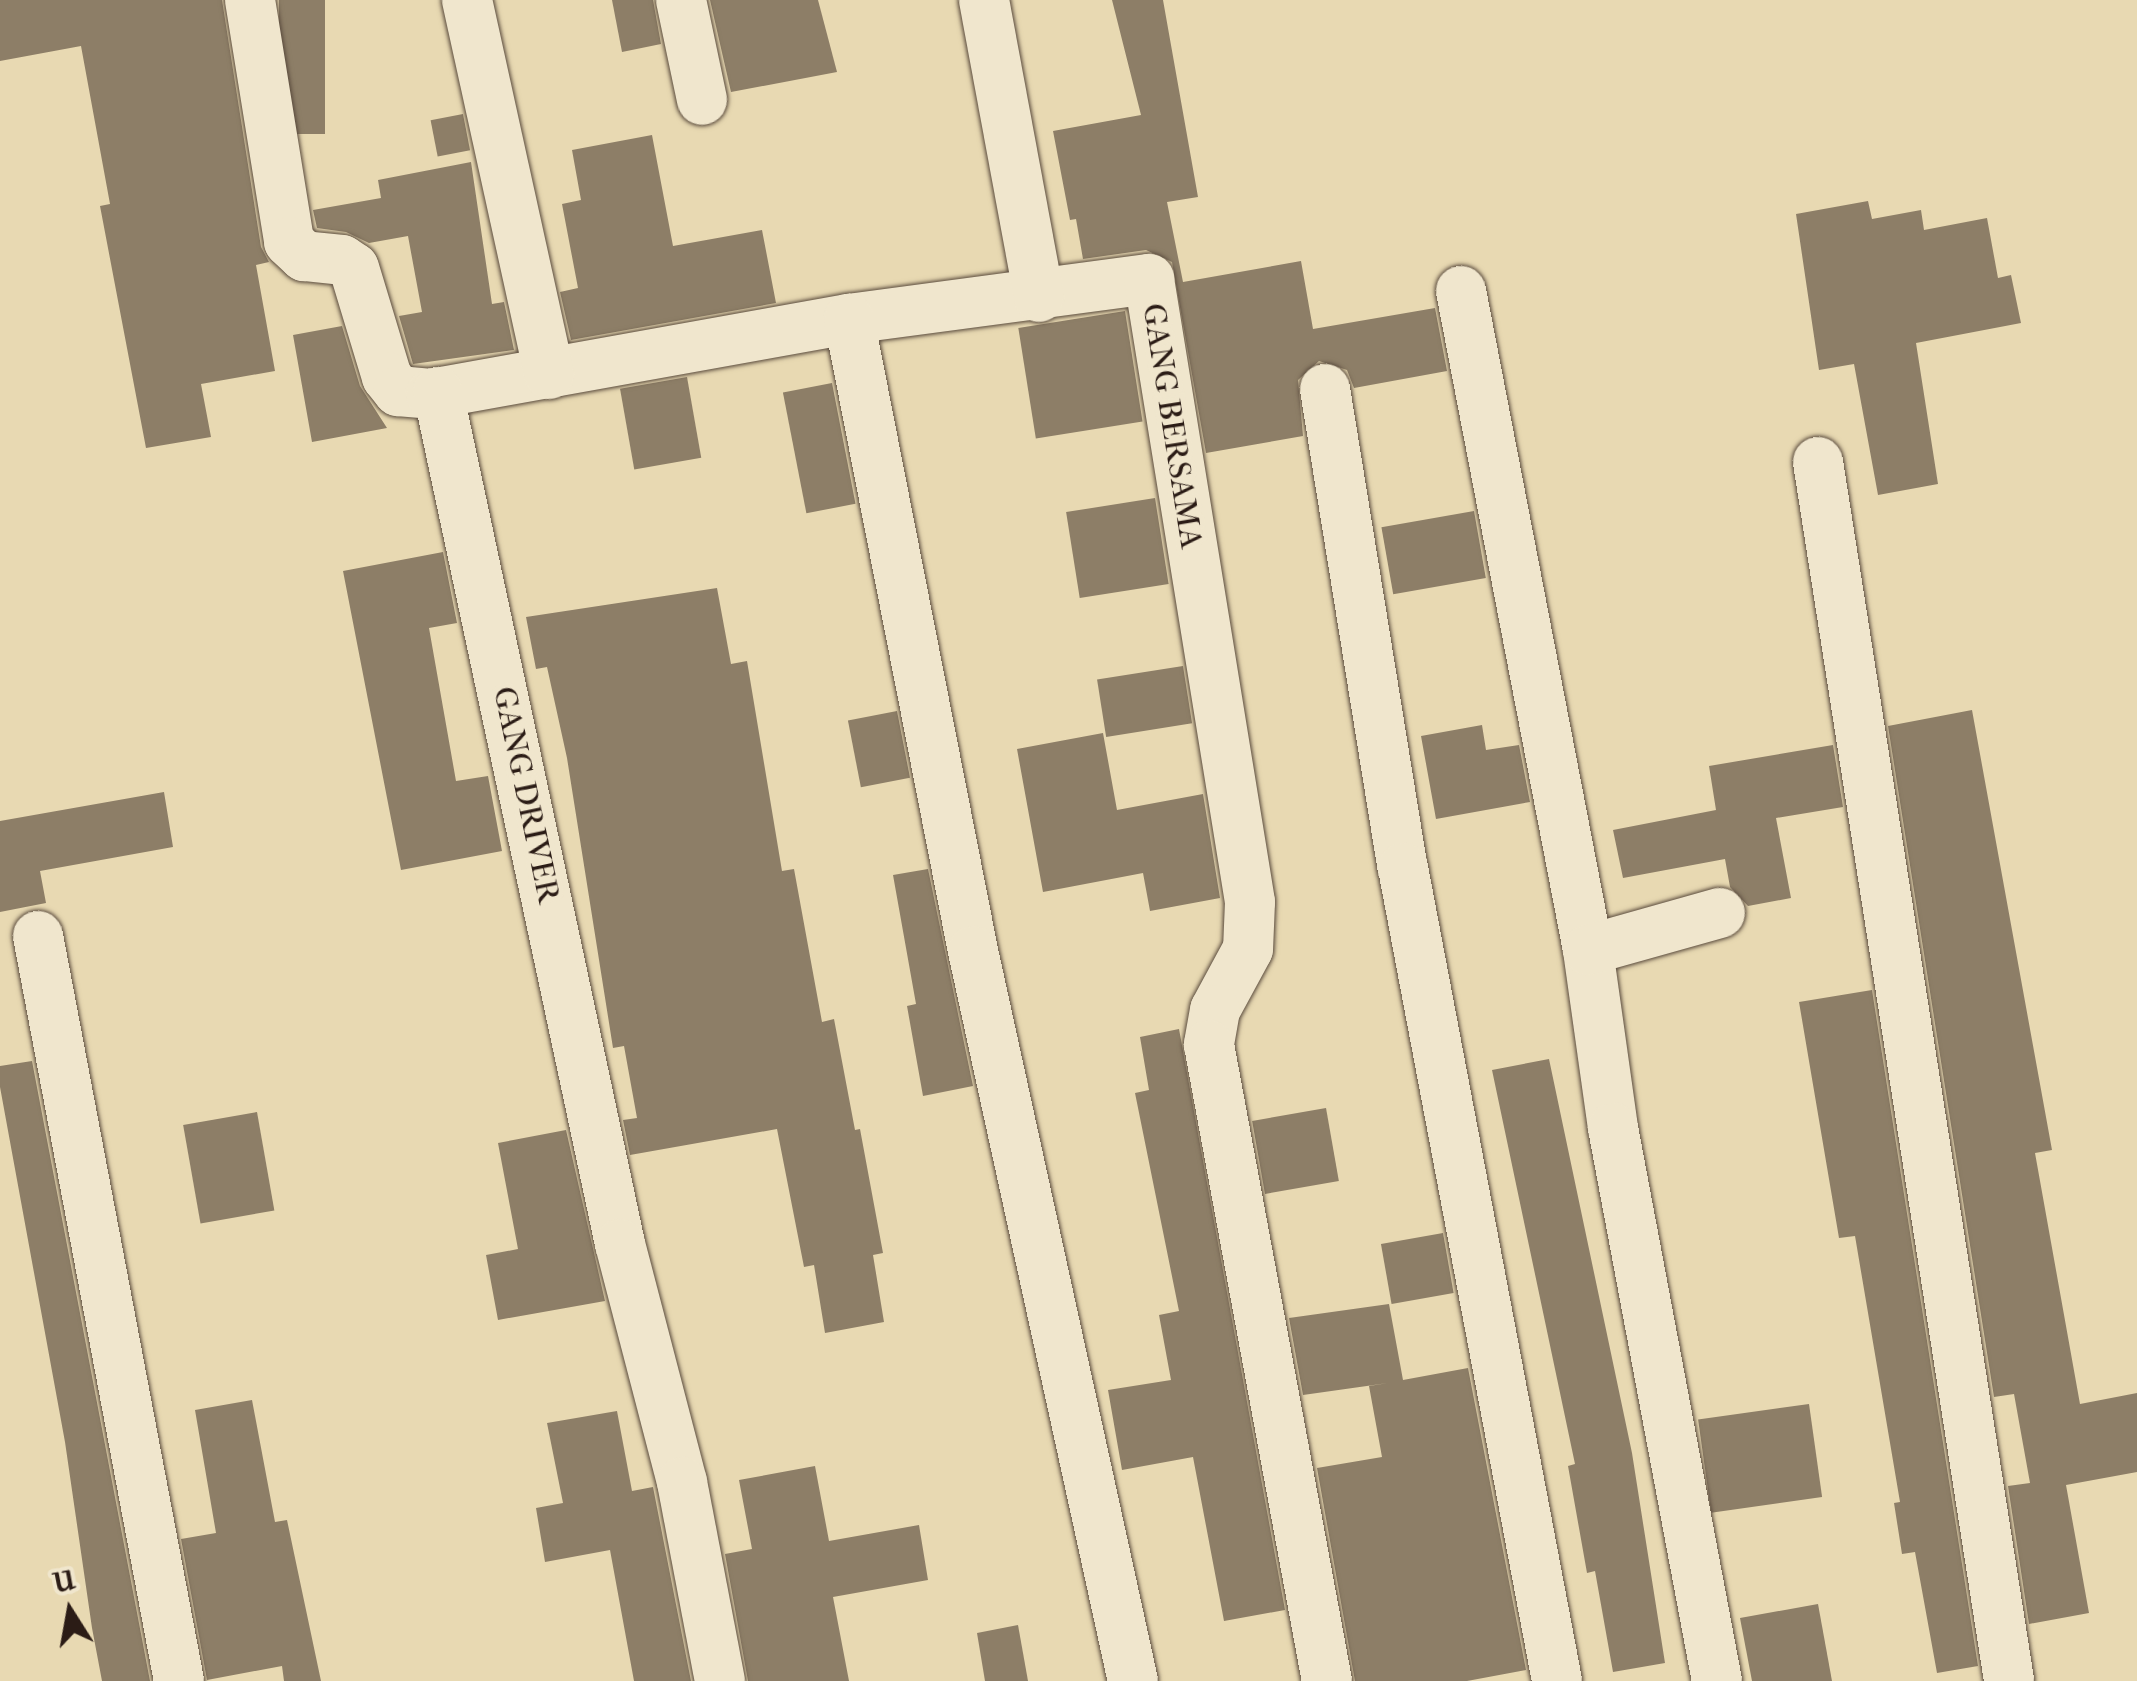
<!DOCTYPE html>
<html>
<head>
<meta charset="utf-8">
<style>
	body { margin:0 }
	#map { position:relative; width:2137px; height:1681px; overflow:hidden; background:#e8d9b2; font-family:"IM FELL French Canon",serif }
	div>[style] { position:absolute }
	.building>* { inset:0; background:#8d7e67; transform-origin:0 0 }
	.roads { filter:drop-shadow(0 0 2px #5a4b3d) drop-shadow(0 0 2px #5a4b3d) }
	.minor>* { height:50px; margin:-25px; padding:0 25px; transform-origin:25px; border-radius:25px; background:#f0e6cd }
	span { translate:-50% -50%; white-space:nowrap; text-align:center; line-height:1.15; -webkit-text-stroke:10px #f0e6cd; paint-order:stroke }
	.street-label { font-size:32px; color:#2b1c16 }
	.north { position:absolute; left:20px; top:1561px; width:100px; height:100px; -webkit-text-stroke:8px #f0e6cd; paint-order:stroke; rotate:349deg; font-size:28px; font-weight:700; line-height:40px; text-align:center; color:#2b1c16 }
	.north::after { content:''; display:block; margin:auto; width:35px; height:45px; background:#2b1c16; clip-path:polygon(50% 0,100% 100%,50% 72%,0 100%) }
</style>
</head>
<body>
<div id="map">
	<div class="building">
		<i style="clip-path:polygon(0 0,222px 0,261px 247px,269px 262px,256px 265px,275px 371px,201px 384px,211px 437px,146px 448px,100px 206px,110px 204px,81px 46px,0 61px)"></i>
		<i style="left:279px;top:0;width:46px;height:134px"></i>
		<i style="clip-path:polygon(612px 0,653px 0,661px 44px,622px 52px)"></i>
		<i style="clip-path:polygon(710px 0,818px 0,837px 72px,731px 92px)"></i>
		<i style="clip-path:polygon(1112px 0,1163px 0,1198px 197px,1167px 202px,1183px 282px,1301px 261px,1313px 329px,1435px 308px,1447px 371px,1354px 388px,1347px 370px,1319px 361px,1298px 380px,1303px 436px,1206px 453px,1172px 262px,1146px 250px,1083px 259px,1076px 219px,1070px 220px,1053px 131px,1141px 115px)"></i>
		<i style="left:463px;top:114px;width:37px;height:33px;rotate:79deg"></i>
		<i style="clip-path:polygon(652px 135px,673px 246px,762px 230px,776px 303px,571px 340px,560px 292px,578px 288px,562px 204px,581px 200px,572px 150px)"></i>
		<i style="clip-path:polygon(471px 162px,492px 304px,504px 302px,514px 350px,413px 364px,399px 316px,422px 312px,408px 236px,369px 243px,346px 232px,317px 228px,313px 210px,381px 198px,378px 180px)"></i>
		<i style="clip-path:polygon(1868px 201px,1872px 219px,1921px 210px,1924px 230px,1987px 218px,1998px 278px,2011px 275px,2021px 323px,1916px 343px,1938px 484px,1878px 495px,1854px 364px,1819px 370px,1796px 214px)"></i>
		<i style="left:1125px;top:311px;width:112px;height:108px;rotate:81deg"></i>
		<i style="clip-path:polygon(342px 326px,360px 386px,387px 428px,312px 442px,293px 335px)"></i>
		<i style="left:687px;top:377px;width:82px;height:68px;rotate:80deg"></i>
		<i style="left:832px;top:383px;width:123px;height:50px;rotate:79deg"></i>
		<i style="left:1155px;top:498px;width:87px;height:90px;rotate:81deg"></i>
		<i style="left:1474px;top:511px;width:68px;height:94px;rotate:80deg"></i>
		<i style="clip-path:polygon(443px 552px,457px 623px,429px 628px,456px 781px,488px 776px,502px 851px,401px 870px,343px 571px)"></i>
		<i style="clip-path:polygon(717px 588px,731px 664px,747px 661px,782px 871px,794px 869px,822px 1022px,834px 1019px,855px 1130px,860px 1129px,883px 1253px,873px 1255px,884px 1322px,825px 1333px,814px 1265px,804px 1267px,777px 1129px,630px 1155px,623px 1120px,637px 1118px,624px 1046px,613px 1048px,567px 758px,547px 667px,536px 669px,526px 617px)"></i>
		<i style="left:1183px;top:666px;width:58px;height:87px;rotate:81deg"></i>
		<i style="clip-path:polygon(1972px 710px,2052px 1150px,2035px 1153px,2080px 1404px,2137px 1393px,2137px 1472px,2066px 1485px,2089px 1613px,2029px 1624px,2008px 1486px,2030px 1483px,2014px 1394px,1994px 1397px,1888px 726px)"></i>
		<i style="left:897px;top:711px;width:68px;height:50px;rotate:79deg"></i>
		<i style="clip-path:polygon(1482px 725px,1486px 750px,1519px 745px,1530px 802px,1436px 819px,1421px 736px)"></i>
		<i style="clip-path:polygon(1103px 733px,1117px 810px,1203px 794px,1220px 898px,1150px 911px,1143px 873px,1043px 892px,1017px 749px)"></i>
		<i style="clip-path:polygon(1833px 745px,1843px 807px,1776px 818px,1791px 898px,1748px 906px,1730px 887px,1725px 859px,1623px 878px,1613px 830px,1716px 810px,1709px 766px)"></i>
		<i style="clip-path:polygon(164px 792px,173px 847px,40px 871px,46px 903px,0 912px,0 821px)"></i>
		<i style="clip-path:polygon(928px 869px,973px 1086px,923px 1096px,907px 1006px,916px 1004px,893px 875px)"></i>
		<i style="clip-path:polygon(1872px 990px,1978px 1666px,1937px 1673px,1915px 1552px,1902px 1554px,1894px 1503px,1900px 1502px,1855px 1236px,1839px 1238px,1799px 1002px)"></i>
		<i style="clip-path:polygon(1179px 1029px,1285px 1610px,1224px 1621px,1193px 1457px,1122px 1470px,1108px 1390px,1171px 1380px,1159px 1315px,1179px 1311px,1135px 1093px,1149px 1090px,1140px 1037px)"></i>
		<i style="clip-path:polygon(1549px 1059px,1632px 1453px,1665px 1663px,1613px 1672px,1595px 1571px,1587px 1573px,1568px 1466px,1575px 1464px,1492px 1070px)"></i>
		<i style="clip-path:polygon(32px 1061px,150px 1681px,102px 1681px,92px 1628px,65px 1442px,0 1087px,0 1066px)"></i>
		<i style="left:1326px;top:1108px;width:74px;height:75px;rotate:80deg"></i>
		<i style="left:257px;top:1112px;width:100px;height:75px;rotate:80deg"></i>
		<i style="clip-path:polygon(566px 1130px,605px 1301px,498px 1320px,486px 1255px,518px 1249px,498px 1143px)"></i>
		<i style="left:1443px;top:1233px;width:61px;height:63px;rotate:80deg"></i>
		<i style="clip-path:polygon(1389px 1304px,1403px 1380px,1468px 1368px,1526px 1670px,1467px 1681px,1355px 1681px,1317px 1468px,1382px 1457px,1369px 1386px,1388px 1383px,1303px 1395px,1289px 1318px)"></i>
		<i style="clip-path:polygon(252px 1400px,275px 1522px,287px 1520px,321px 1681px,284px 1681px,282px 1666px,207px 1680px,181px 1539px,216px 1533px,195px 1410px)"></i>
		<i style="left:1809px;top:1404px;width:94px;height:112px;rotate:82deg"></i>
		<i style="clip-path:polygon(617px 1411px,632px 1491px,653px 1487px,691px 1681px,634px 1681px,610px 1550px,545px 1562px,536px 1508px,563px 1503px,547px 1423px)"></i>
		<i style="clip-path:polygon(815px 1466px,829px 1541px,919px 1525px,928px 1580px,833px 1597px,849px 1681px,748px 1681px,725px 1554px,752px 1549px,739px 1480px)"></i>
		<i style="clip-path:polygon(1818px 1604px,1832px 1681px,1752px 1681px,1740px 1618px)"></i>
		<i style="clip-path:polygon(1018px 1625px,1028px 1681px,985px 1681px,977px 1633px)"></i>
	</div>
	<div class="roads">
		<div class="minor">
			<i style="left:250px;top:0;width:245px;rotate:80.8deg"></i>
			<i style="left:289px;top:242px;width:21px;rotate:43deg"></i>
			<i style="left:304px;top:256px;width:38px;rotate:6deg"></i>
			<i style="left:342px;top:260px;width:14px;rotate:34deg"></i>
			<i style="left:354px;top:268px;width:114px;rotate:73.2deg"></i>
			<i style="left:387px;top:377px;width:18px;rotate:52deg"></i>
			<i style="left:398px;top:391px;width:33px;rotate:5deg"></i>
			<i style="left:431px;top:394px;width:425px;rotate:-10.2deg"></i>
			<i style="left:849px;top:319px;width:303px;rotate:-7.6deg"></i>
			<i style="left:1149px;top:279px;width:631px;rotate:80.79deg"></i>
			<i style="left:1250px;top:902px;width:47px;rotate:92.4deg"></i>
			<i style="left:1248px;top:949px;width:69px;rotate:118.4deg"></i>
			<i style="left:1215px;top:1010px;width:36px;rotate:100deg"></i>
			<i style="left:1209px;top:1045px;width:647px;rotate:79.49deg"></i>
			<i style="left:467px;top:0;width:383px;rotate:77.6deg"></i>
			<i style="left:681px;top:0;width:102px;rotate:78.1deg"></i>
			<i style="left:984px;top:0;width:302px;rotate:79.5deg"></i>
			<i style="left:1461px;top:291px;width:671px;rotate:79.09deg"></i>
			<i style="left:1588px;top:950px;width:180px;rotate:82deg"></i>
			<i style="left:1613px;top:1128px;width:563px;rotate:79.35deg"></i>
			<i style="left:849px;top:319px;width:644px;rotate:78.9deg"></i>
			<i style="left:973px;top:951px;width:747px;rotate:77.64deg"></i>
			<i style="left:1325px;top:389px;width:485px;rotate:80.8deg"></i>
			<i style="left:1403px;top:868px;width:827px;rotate:79.27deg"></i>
			<i style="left:438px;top:392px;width:871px;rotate:77.94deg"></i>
			<i style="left:620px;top:1244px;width:246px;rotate:75.4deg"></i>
			<i style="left:682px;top:1482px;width:203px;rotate:79.2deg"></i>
			<i style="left:1818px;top:462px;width:1234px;rotate:81.09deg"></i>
			<i style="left:38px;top:936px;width:758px;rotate:79.28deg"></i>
			<i style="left:1588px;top:950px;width:137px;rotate:-15.7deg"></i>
		</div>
	</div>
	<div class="street-label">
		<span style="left:1172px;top:426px;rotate:81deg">GANG BERSAMA</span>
		<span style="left:526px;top:795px;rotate:78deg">GANG DRIVER</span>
	</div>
	<div class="north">U</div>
</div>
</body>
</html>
